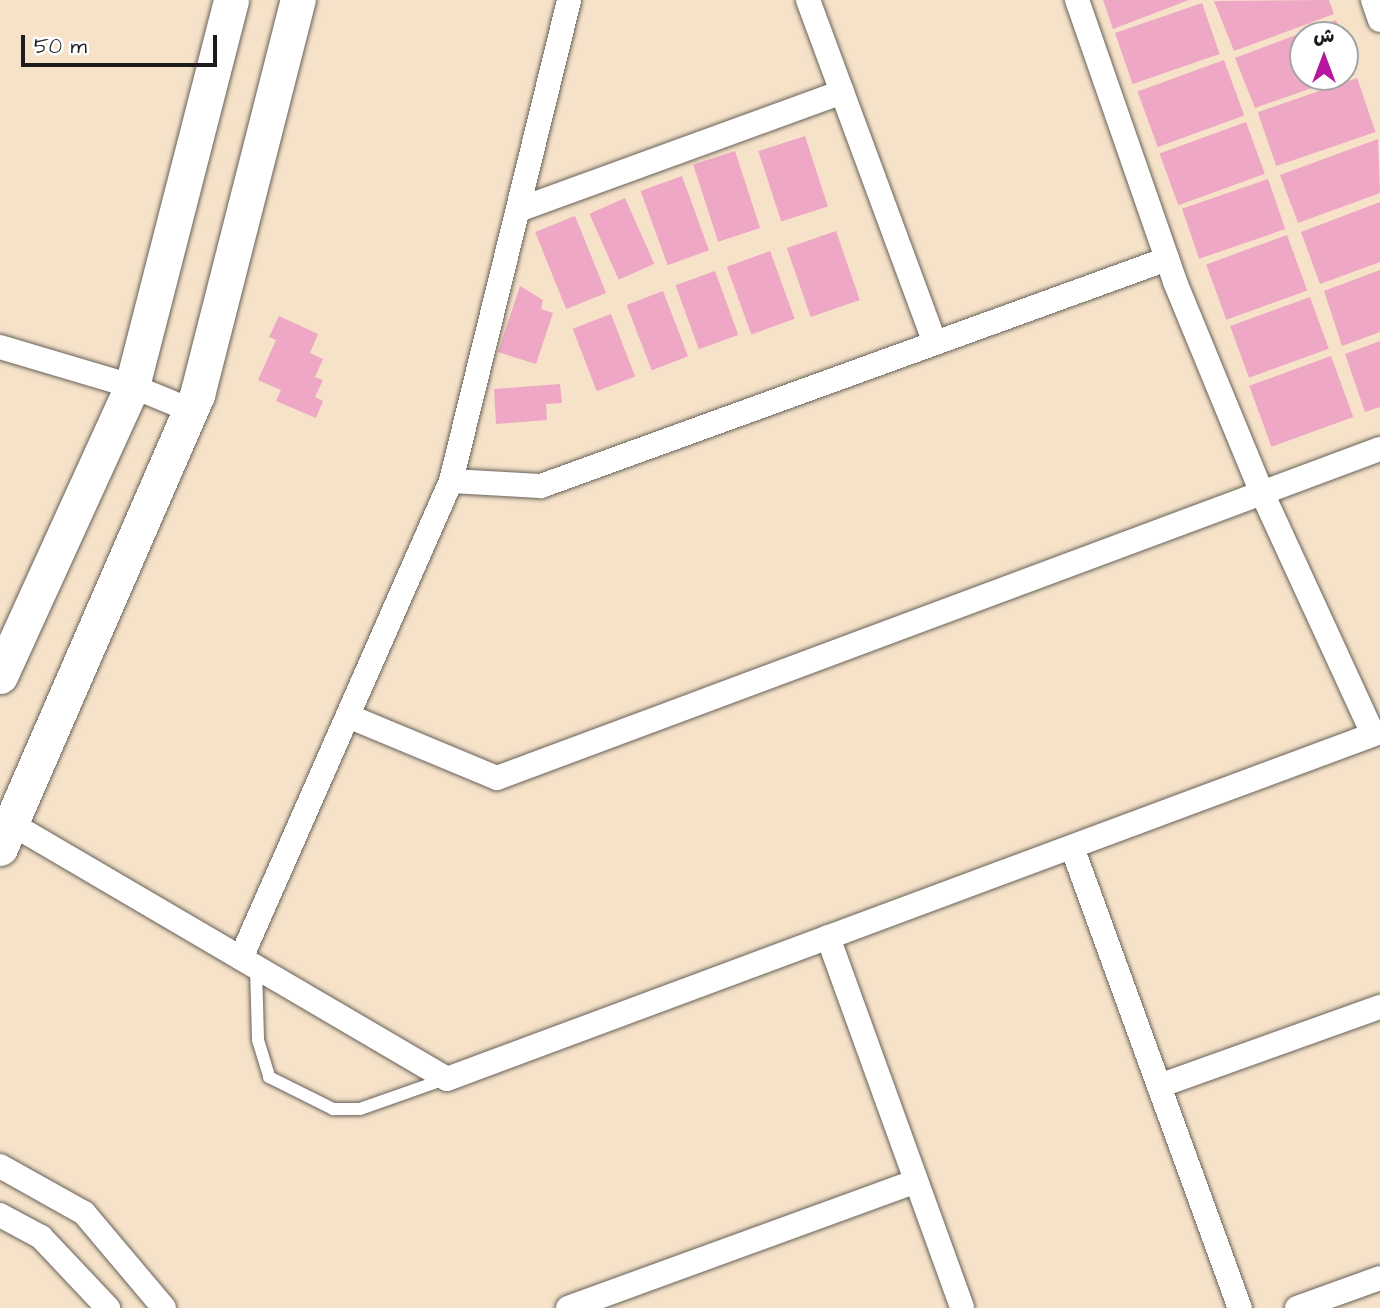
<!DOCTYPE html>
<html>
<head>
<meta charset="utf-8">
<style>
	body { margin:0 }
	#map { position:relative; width:1380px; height:1308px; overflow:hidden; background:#f5e2c9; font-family:"Architects Daughter","Playpen Sans Arabic",sans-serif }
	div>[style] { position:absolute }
	.building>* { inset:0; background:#eea7c4; transform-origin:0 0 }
	.roads { filter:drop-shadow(0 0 2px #686159) drop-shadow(0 0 2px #686159) }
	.lane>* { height:12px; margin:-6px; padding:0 6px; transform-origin:6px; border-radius:6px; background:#fff }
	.street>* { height:24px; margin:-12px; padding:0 12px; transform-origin:12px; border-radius:12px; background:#fff }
	.secondary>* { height:35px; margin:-17.5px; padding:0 17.5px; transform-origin:17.5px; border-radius:17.5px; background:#fff }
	span { translate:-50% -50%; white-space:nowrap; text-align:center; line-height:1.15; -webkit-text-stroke:7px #fff; paint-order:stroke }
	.north { position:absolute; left:1289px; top:21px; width:70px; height:70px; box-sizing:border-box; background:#fff; border:2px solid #a4a4a4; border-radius:50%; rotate:0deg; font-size:19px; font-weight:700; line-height:28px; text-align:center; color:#1c1c1c }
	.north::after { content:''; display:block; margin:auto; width:24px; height:32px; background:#b5179e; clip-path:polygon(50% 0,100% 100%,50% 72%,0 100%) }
	.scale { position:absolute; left:21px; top:35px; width:196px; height:32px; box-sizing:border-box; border:4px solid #1c1c1c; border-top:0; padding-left:9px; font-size:21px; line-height:24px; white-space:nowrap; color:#1c1c1c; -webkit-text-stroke:5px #fff; paint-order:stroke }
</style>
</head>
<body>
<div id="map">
	<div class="building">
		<i style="clip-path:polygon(1103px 0,1189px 0,1113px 29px)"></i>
		<i style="clip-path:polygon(1329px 0,1334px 14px,1234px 51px,1214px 1px)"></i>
		<i style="left:1202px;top:3px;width:54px;height:92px;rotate:71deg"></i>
		<i style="clip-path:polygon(1336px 20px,1341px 35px,1303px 35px,1303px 77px,1343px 77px,1255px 108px,1235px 58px)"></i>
		<i style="clip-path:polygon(1345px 47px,1355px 74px,1345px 77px)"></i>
		<i style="left:1224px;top:60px;width:59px;height:92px;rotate:70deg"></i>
		<i style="left:1357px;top:78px;width:57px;height:105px;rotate:71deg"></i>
		<i style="left:1246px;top:122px;width:55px;height:92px;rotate:70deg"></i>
		<i style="left:805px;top:136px;width:74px;height:49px;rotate:72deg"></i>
		<i style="clip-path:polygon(1378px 139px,1380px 193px,1298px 223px,1280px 175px)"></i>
		<i style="left:735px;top:151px;width:81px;height:44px;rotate:72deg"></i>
		<i style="left:682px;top:176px;width:79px;height:44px;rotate:70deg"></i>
		<i style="left:1268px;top:179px;width:53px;height:91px;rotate:71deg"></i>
		<i style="left:625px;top:198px;width:72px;height:39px;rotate:66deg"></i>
		<i style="clip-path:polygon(1380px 202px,1380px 262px,1320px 284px,1301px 232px)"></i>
		<i style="left:575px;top:216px;width:83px;height:43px;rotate:68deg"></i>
		<i style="left:836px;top:231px;width:73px;height:52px;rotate:71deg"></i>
		<i style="left:1287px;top:235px;width:59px;height:86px;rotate:70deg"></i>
		<i style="left:770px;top:251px;width:72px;height:46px;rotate:70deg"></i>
		<i style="clip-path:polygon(1380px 270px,1380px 332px,1342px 346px,1324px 291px)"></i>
		<i style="left:715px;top:271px;width:68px;height:42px;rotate:70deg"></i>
		<i style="clip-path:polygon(520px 286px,543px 300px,541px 309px,553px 313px,536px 364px,498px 352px)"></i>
		<i style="left:663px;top:291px;width:70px;height:39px;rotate:69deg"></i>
		<i style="left:1310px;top:297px;width:55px;height:85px;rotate:70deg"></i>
		<i style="left:611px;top:314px;width:67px;height:41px;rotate:69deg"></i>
		<i style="clip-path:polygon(279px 316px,318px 334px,310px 353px,323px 359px,315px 377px,323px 380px,315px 397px,323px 401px,316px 418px,276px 401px,281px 390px,258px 380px,276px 340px,269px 337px)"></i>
		<i style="clip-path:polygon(1380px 341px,1380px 407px,1365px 412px,1345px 354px)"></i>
		<i style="left:1331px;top:356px;width:65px;height:87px;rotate:70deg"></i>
		<i style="clip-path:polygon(560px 384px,562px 403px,546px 404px,547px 420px,496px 424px,494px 389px)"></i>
	</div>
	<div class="roads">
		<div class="lane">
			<i style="left:256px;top:967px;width:73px;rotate:88.4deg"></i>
			<i style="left:258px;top:1040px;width:39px;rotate:73deg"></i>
			<i style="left:269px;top:1077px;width:72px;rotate:26.6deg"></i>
			<i style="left:333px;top:1109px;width:27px"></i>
			<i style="left:360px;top:1109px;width:90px;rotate:-19.4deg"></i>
		</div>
		<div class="street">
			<i style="left:808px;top:0;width:364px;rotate:69.7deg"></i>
			<i style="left:1077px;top:0;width:299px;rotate:70.8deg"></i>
			<i style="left:1175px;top:282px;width:230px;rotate:67.6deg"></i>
			<i style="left:1263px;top:495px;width:263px;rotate:65.3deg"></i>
			<i style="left:1373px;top:0;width:21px;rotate:71deg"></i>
			<i style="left:518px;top:210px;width:345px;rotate:-20deg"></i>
			<i style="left:0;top:347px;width:138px;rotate:16.5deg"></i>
			<i style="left:132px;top:386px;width:63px;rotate:22.5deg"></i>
			<i style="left:451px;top:481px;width:90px;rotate:3.2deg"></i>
			<i style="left:541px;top:486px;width:666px;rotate:-19.93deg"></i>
			<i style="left:348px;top:716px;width:161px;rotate:22.6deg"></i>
			<i style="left:497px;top:778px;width:942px;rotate:-20.44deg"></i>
			<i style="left:0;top:817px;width:518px;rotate:30.38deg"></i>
			<i style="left:447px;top:1079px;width:995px;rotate:-20.4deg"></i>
			<i style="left:1072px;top:847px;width:491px;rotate:70deg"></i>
			<i style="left:828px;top:937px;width:394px;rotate:70.1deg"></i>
			<i style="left:241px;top:958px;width:521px;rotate:-66.24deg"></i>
			<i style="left:451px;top:481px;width:495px;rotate:-76.2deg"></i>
			<i style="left:1159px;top:1086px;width:235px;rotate:-19.7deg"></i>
			<i style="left:0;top:1166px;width:96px;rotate:29.2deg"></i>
			<i style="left:84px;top:1213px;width:124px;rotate:49.9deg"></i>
			<i style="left:0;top:1215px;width:47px;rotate:28.2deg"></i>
			<i style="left:41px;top:1237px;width:98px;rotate:46.7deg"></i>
			<i style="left:568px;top:1308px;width:370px;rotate:-20deg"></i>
			<i style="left:1297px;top:1308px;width:88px;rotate:-19.9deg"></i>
		</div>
		<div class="secondary">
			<i style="left:0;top:676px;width:319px;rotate:-65.5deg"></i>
			<i style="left:132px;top:386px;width:398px;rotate:-75.6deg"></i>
			<i style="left:0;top:848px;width:494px;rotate:-66.5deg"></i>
			<i style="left:197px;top:395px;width:408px;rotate:-75.7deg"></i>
		</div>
	</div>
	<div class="north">ش</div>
	<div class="scale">50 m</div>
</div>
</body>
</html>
